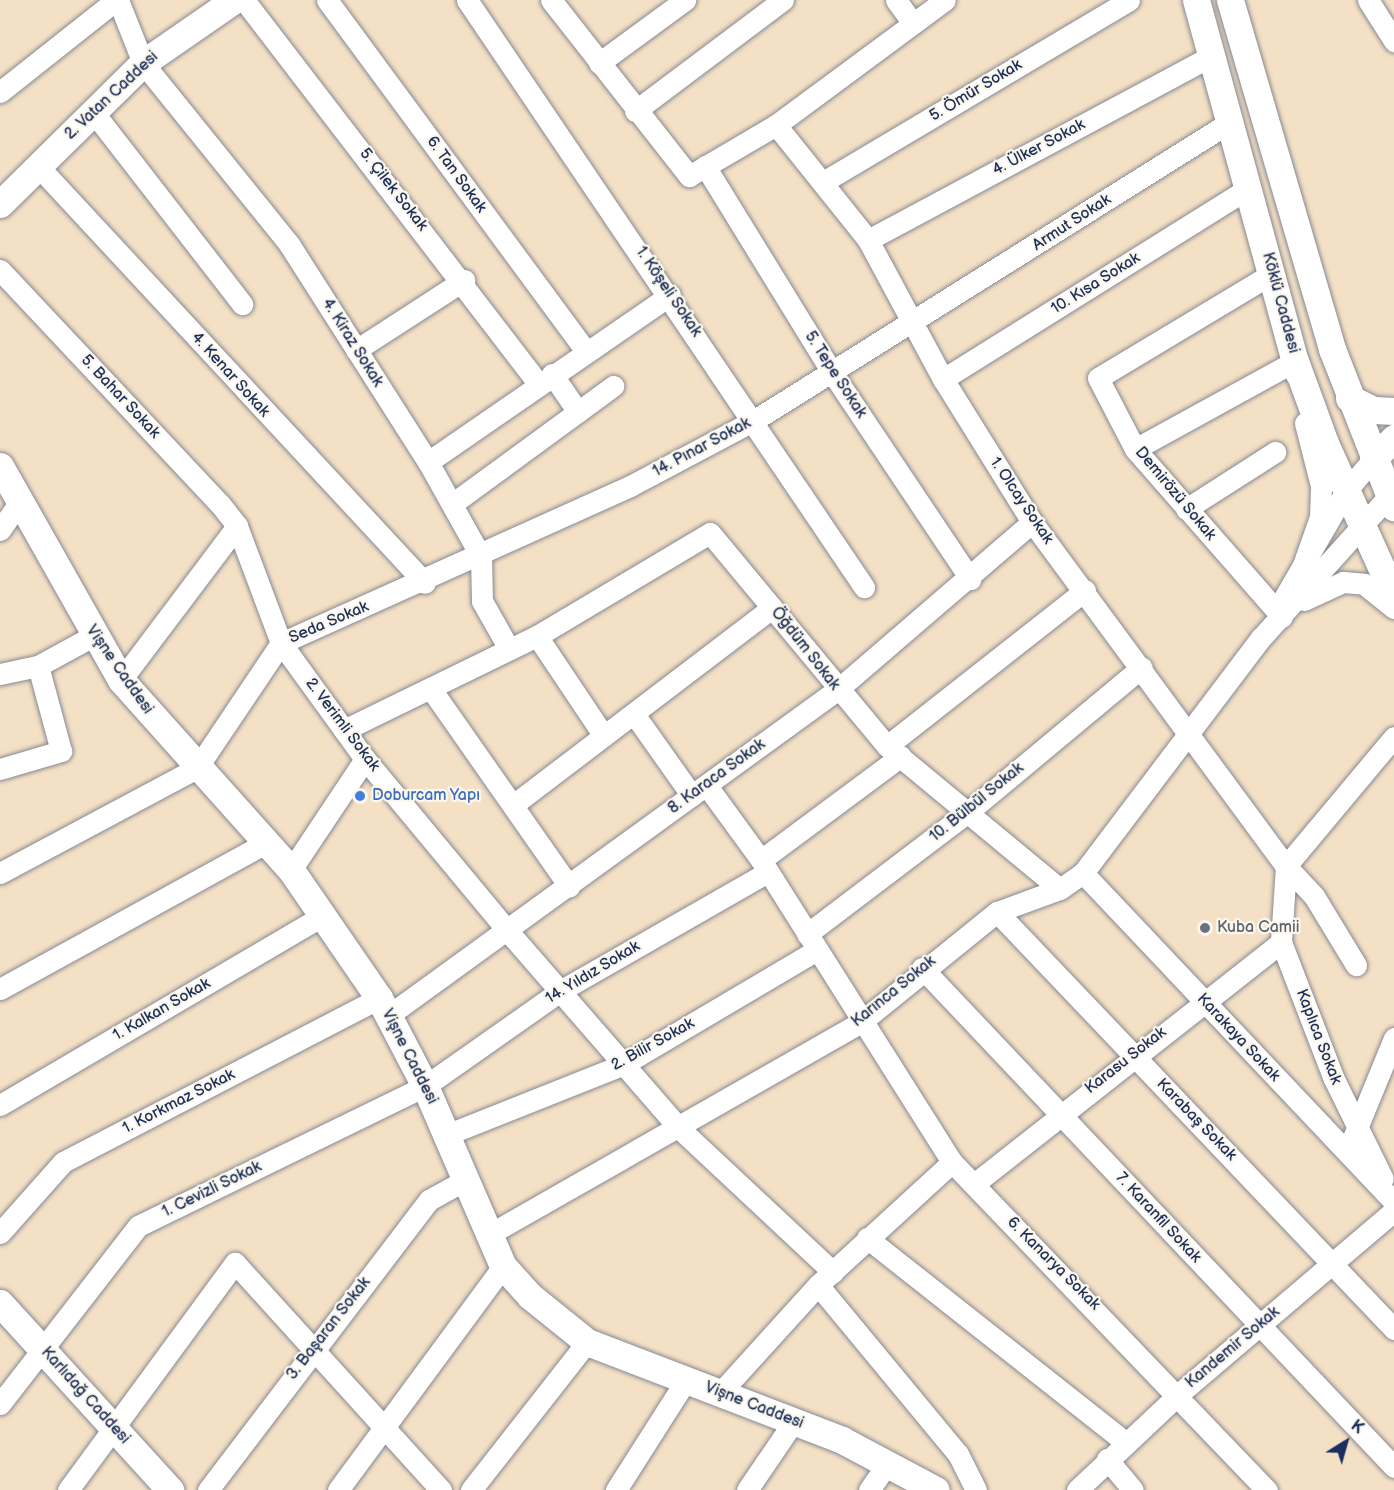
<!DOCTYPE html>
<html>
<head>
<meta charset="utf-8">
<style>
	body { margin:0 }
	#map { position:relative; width:1394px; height:1490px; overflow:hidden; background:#f4e1c5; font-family:"Balsamiq Sans",sans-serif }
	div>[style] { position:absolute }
	.roads { filter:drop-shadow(0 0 2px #888892) drop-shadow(0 0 2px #888892) }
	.minor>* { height:21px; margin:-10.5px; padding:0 10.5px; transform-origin:10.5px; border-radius:10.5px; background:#fff }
	.major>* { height:27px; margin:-13.5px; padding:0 13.5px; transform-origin:13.5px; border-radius:13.5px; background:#fff }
	.dots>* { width:16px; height:16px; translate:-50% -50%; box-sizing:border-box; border:3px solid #fbf7ec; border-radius:50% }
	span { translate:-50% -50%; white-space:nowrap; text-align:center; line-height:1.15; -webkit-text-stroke:4.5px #fbf7ec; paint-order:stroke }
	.street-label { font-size:16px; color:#1b2f5e }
	.shop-label { font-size:16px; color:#366cbe }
	.left { translate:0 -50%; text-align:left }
	.worship-label { font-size:16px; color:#5b616d }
	.north { position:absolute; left:1316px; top:1412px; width:60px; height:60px; -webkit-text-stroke:4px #fbf7ec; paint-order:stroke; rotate:37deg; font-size:16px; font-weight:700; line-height:24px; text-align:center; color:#1b2f5e }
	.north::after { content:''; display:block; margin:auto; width:21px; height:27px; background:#1b2f5e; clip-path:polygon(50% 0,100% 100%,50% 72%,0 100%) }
</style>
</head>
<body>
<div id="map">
	<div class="roads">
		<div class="minor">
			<i style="left:118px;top:0;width:68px;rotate:68.4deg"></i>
			<i style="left:143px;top:63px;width:233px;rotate:51.1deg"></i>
			<i style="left:289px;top:244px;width:259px;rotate:57.5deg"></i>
			<i style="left:428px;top:462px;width:109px;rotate:60.8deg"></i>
			<i style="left:481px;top:557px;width:44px;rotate:88.7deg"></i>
			<i style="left:482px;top:601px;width:55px;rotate:60.6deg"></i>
			<i style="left:244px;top:0;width:484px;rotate:52.5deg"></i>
			<i style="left:327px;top:0;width:435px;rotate:53.6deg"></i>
			<i style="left:467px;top:0;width:709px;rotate:55.93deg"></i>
			<i style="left:551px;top:0;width:224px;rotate:51.9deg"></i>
			<i style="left:689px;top:176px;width:101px;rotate:-30.4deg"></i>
			<i style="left:776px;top:125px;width:210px;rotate:-36.5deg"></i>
			<i style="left:896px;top:0;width:27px;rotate:54deg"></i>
			<i style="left:1368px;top:0;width:49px;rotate:57.6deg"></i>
			<i style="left:599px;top:63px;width:107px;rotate:-36.2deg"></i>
			<i style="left:0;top:92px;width:148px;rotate:-38.4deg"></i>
			<i style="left:635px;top:111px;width:185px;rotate:-36.9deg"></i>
			<i style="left:94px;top:113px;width:242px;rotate:52.2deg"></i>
			<i style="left:776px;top:125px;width:147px;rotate:51.3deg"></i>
			<i style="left:868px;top:240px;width:158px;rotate:61.7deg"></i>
			<i style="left:943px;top:379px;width:168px;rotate:58.1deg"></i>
			<i style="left:1032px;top:522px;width:428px;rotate:53.6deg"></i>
			<i style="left:1286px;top:866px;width:41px;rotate:47deg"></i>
			<i style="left:1314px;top:896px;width:81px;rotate:58.7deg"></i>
			<i style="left:37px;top:165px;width:570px;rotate:47.13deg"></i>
			<i style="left:705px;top:166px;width:244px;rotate:58.4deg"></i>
			<i style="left:833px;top:374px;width:247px;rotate:56.2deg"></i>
			<i style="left:823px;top:182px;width:356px;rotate:-30.7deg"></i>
			<i style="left:868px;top:240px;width:389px;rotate:-28.2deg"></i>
			<i style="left:0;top:270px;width:321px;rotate:46.8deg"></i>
			<i style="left:220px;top:504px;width:28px;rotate:52deg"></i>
			<i style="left:237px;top:526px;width:125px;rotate:69.4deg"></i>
			<i style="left:281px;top:643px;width:143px;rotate:54.1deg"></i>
			<i style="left:365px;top:759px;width:221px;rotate:50.3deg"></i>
			<i style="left:506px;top:929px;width:264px;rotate:49deg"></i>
			<i style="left:679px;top:1128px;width:211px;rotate:43.1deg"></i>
			<i style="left:1273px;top:273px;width:204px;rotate:149deg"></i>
			<i style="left:1098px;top:378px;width:80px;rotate:62.5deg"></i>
			<i style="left:1135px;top:449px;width:223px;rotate:48.8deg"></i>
			<i style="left:356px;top:350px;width:129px;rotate:-32.9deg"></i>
			<i style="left:552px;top:374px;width:46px;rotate:55.6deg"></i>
			<i style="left:943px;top:379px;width:361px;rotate:-32deg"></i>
			<i style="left:1135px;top:449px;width:183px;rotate:-28.8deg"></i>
			<i style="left:1295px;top:361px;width:14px;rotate:86deg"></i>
			<i style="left:428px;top:462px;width:294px;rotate:-34.6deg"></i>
			<i style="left:452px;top:504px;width:200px;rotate:-36.2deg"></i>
			<i style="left:1186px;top:509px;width:106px;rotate:-32.6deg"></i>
			<i style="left:0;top:530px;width:33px;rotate:-55deg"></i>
			<i style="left:1302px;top:568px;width:54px;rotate:-70.6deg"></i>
			<i style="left:1320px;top:517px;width:31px;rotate:-88deg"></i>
			<i style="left:1321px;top:486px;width:65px;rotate:-104.3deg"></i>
			<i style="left:1304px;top:600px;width:43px;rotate:-24.8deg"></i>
			<i style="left:1343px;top:582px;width:21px;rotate:5deg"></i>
			<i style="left:1364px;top:584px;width:38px;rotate:39deg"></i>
			<i style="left:1277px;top:610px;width:138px;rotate:-59.9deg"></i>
			<i style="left:1346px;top:491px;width:42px;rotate:-49.8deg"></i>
			<i style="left:537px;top:636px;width:120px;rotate:56.2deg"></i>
			<i style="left:0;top:674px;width:39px;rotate:-12deg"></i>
			<i style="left:38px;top:666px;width:63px;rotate:-28.6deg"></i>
			<i style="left:121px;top:680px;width:193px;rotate:-53deg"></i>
			<i style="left:431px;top:689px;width:241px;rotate:55deg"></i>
			<i style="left:634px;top:714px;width:100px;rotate:54.7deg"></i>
			<i style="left:344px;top:730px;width:215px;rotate:-26deg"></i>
			<i style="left:537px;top:636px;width:201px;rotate:-30.8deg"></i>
			<i style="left:710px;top:533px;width:277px;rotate:50.3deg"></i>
			<i style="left:887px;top:746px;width:224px;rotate:39.6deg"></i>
			<i style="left:887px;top:746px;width:252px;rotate:-38.2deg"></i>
			<i style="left:0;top:769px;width:64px;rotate:-16.4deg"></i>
			<i style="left:61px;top:751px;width:88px;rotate:-105.1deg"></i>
			<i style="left:707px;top:786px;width:92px;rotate:53.9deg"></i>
			<i style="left:761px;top:860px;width:357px;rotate:57.7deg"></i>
			<i style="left:952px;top:1162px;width:455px;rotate:46.2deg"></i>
			<i style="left:513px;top:805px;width:325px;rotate:-37.3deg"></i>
			<i style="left:761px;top:860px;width:174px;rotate:-36.6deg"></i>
			<i style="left:1286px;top:866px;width:76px;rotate:93.8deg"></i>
			<i style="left:1281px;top:942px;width:147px;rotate:68.9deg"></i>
			<i style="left:1334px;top:1079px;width:111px;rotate:63.9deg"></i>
			<i style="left:1286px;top:866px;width:168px;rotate:-50.1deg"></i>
			<i style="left:291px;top:870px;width:133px;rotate:-56.3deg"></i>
			<i style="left:0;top:873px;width:223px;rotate:-28.1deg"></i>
			<i style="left:197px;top:768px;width:151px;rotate:-56.1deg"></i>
			<i style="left:281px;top:643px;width:383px;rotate:-24.2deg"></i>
			<i style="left:630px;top:486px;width:139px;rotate:-27.9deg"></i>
			<i style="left:753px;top:421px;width:563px;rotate:-32.08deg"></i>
			<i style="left:1083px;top:873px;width:453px;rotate:46.6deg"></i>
			<i style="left:997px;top:912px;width:576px;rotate:46.41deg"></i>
			<i style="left:807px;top:934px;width:202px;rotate:-37.2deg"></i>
			<i style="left:968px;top:812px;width:226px;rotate:-39.8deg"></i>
			<i style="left:922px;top:968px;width:687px;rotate:46.59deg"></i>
			<i style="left:0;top:989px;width:305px;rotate:-28.8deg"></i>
			<i style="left:389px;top:1015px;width:553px;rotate:-35.96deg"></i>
			<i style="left:837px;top:690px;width:257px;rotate:-40.7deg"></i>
			<i style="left:0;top:1105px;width:376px;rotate:-30.4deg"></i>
			<i style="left:446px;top:1135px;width:192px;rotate:-21.7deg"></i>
			<i style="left:624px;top:1064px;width:224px;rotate:-30.6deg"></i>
			<i style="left:1353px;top:1138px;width:108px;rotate:-67.7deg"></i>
			<i style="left:974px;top:1184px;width:391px;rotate:-38.2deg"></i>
			<i style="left:0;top:1233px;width:95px;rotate:-48.4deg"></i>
			<i style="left:63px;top:1162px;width:356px;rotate:-27.4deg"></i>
			<i style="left:488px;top:1235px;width:430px;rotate:-29.7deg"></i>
			<i style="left:861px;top:1022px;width:175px;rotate:-39deg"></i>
			<i style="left:997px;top:912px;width:67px;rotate:-20.1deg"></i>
			<i style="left:1060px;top:889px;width:28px;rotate:-35deg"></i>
			<i style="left:1083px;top:873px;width:295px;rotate:-52.9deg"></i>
			<i style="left:1261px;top:638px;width:191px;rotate:-48deg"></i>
			<i style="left:867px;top:1238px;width:329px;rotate:38.3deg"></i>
			<i style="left:818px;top:1285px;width:219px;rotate:50.4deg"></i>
			<i style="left:958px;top:1454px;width:40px;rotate:63.4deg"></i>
			<i style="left:720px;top:1393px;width:146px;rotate:-47.8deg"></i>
			<i style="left:818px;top:1285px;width:182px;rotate:-42.5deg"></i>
			<i style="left:0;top:1404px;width:225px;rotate:-52.2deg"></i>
			<i style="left:138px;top:1226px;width:319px;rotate:-26deg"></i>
			<i style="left:425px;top:1086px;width:165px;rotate:-35.1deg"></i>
			<i style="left:560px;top:991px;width:240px;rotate:-29.8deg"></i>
			<i style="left:1107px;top:1459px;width:40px;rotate:50deg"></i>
			<i style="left:68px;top:1490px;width:282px;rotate:-53.7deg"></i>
			<i style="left:235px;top:1263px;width:307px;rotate:47.8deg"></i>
			<i style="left:208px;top:1490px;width:365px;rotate:-52.7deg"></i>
			<i style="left:429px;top:1200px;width:39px;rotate:-29deg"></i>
			<i style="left:338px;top:1490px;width:278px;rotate:-53.6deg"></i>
			<i style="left:471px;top:1490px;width:188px;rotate:-51.9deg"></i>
			<i style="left:616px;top:1490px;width:130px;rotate:-57.5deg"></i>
			<i style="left:747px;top:1490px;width:83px;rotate:-55.7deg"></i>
			<i style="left:869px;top:1490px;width:32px;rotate:-55deg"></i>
			<i style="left:1077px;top:1490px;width:141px;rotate:-43.3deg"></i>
			<i style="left:1180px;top:1393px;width:281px;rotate:-40.4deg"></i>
		</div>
		<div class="major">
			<i style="left:1196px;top:0;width:374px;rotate:74.7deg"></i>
			<i style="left:1295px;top:361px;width:87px;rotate:69.9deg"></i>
			<i style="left:1325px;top:443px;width:168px;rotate:65.7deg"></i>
			<i style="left:1230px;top:0;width:364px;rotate:73.7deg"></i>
			<i style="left:1332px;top:349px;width:170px;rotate:68.6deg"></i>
			<i style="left:0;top:204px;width:201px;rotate:-44.6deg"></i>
			<i style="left:143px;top:63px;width:111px;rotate:-34.7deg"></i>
			<i style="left:1349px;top:398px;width:28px;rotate:26deg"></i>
			<i style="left:1374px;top:410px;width:20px;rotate:3deg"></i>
			<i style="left:1373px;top:459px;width:30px;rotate:-45deg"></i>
			<i style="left:0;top:466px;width:246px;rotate:60.5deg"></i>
			<i style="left:121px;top:680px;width:255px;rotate:48.2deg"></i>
			<i style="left:291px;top:870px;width:155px;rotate:55.5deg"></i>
			<i style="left:379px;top:998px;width:99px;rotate:62.4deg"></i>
			<i style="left:425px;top:1086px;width:196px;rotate:66.6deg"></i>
			<i style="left:503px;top:1266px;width:40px;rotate:48deg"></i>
			<i style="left:530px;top:1296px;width:73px;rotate:38.9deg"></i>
			<i style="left:587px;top:1342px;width:273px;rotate:21deg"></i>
			<i style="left:842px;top:1440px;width:106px;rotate:28deg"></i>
			<i style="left:0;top:1303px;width:253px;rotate:47.7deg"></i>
		</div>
	</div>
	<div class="dots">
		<i style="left:360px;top:796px;background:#3f7fe0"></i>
		<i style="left:1205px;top:928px;background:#6b7280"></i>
	</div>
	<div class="street-label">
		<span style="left:976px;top:91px;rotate:-31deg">5. Ömür Sokak</span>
		<span style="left:112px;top:96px;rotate:-43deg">2. Vatan Caddesi</span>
		<span style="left:1039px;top:148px;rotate:-28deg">4. Ülker Sokak</span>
		<span style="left:456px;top:175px;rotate:54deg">6. Tan Sokak</span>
		<span style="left:393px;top:190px;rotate:52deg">5. Çilek Sokak</span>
		<span style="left:1072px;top:223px;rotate:-33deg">Armut Sokak</span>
		<span style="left:1096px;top:284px;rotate:-32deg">10. Kısa Sokak</span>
		<span style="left:668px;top:292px;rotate:56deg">1. Köşeli Sokak</span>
		<span style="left:1280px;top:303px;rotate:75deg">Köklü Caddesi</span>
		<span style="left:352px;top:343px;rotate:58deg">4. Kiraz Sokak</span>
		<span style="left:230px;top:375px;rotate:48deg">4. Kenar Sokak</span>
		<span style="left:835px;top:375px;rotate:57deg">5. Tepe Sokak</span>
		<span style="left:120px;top:397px;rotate:47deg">5. Bahar Sokak</span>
		<span style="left:702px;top:448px;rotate:-28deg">14. Pınar Sokak</span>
		<span style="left:1175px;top:494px;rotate:50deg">Demirözü Sokak</span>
		<span style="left:1021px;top:501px;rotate:56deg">1. Olcay Sokak</span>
		<span style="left:329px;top:623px;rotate:-23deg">Seda Sokak</span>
		<span style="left:805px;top:649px;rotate:52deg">Öğdüm Sokak</span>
		<span style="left:119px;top:670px;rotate:55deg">Vişne Caddesi</span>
		<span style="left:342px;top:725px;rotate:53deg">2. Verimli Sokak</span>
		<span style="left:717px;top:777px;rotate:-36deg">8. Karaca Sokak</span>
		<span style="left:977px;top:803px;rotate:-39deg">10. Bülbül Sokak</span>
		<span style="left:593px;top:973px;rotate:-31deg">14. Yıldız Sokak</span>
		<span style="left:894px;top:992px;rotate:-39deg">Karınca Sokak</span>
		<span style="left:162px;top:1010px;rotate:-30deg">1. Kalkan Sokak</span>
		<span style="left:1318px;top:1037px;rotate:69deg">Kaplıca Sokak</span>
		<span style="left:1238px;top:1038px;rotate:47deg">Karakaya Sokak</span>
		<span style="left:653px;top:1045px;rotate:-29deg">2. Bilir Sokak</span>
		<span style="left:409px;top:1057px;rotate:63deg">Vişne Caddesi</span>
		<span style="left:1126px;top:1061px;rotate:-38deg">Karasu Sokak</span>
		<span style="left:179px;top:1102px;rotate:-27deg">1. Korkmaz Sokak</span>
		<span style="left:1196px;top:1120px;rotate:46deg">Karabaş Sokak</span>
		<span style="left:212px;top:1190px;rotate:-26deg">1. Cevizli Sokak</span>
		<span style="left:1158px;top:1218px;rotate:47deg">7. Karanfil Sokak</span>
		<span style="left:1053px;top:1264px;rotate:45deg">6. Kanarya Sokak</span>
		<span style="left:329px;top:1329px;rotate:-52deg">3. Başaran Sokak</span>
		<span style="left:1233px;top:1348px;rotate:-40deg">Kandemir Sokak</span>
		<span style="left:85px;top:1396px;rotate:48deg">Karlıdağ Caddesi</span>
		<span style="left:754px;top:1406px;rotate:21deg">Vişne Caddesi</span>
	</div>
	<div class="shop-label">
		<span class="left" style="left:372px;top:796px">Doburcam Yapı</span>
	</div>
	<div class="worship-label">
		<span class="left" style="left:1217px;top:928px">Kuba Camii</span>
	</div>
	<div class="north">K</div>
</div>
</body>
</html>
